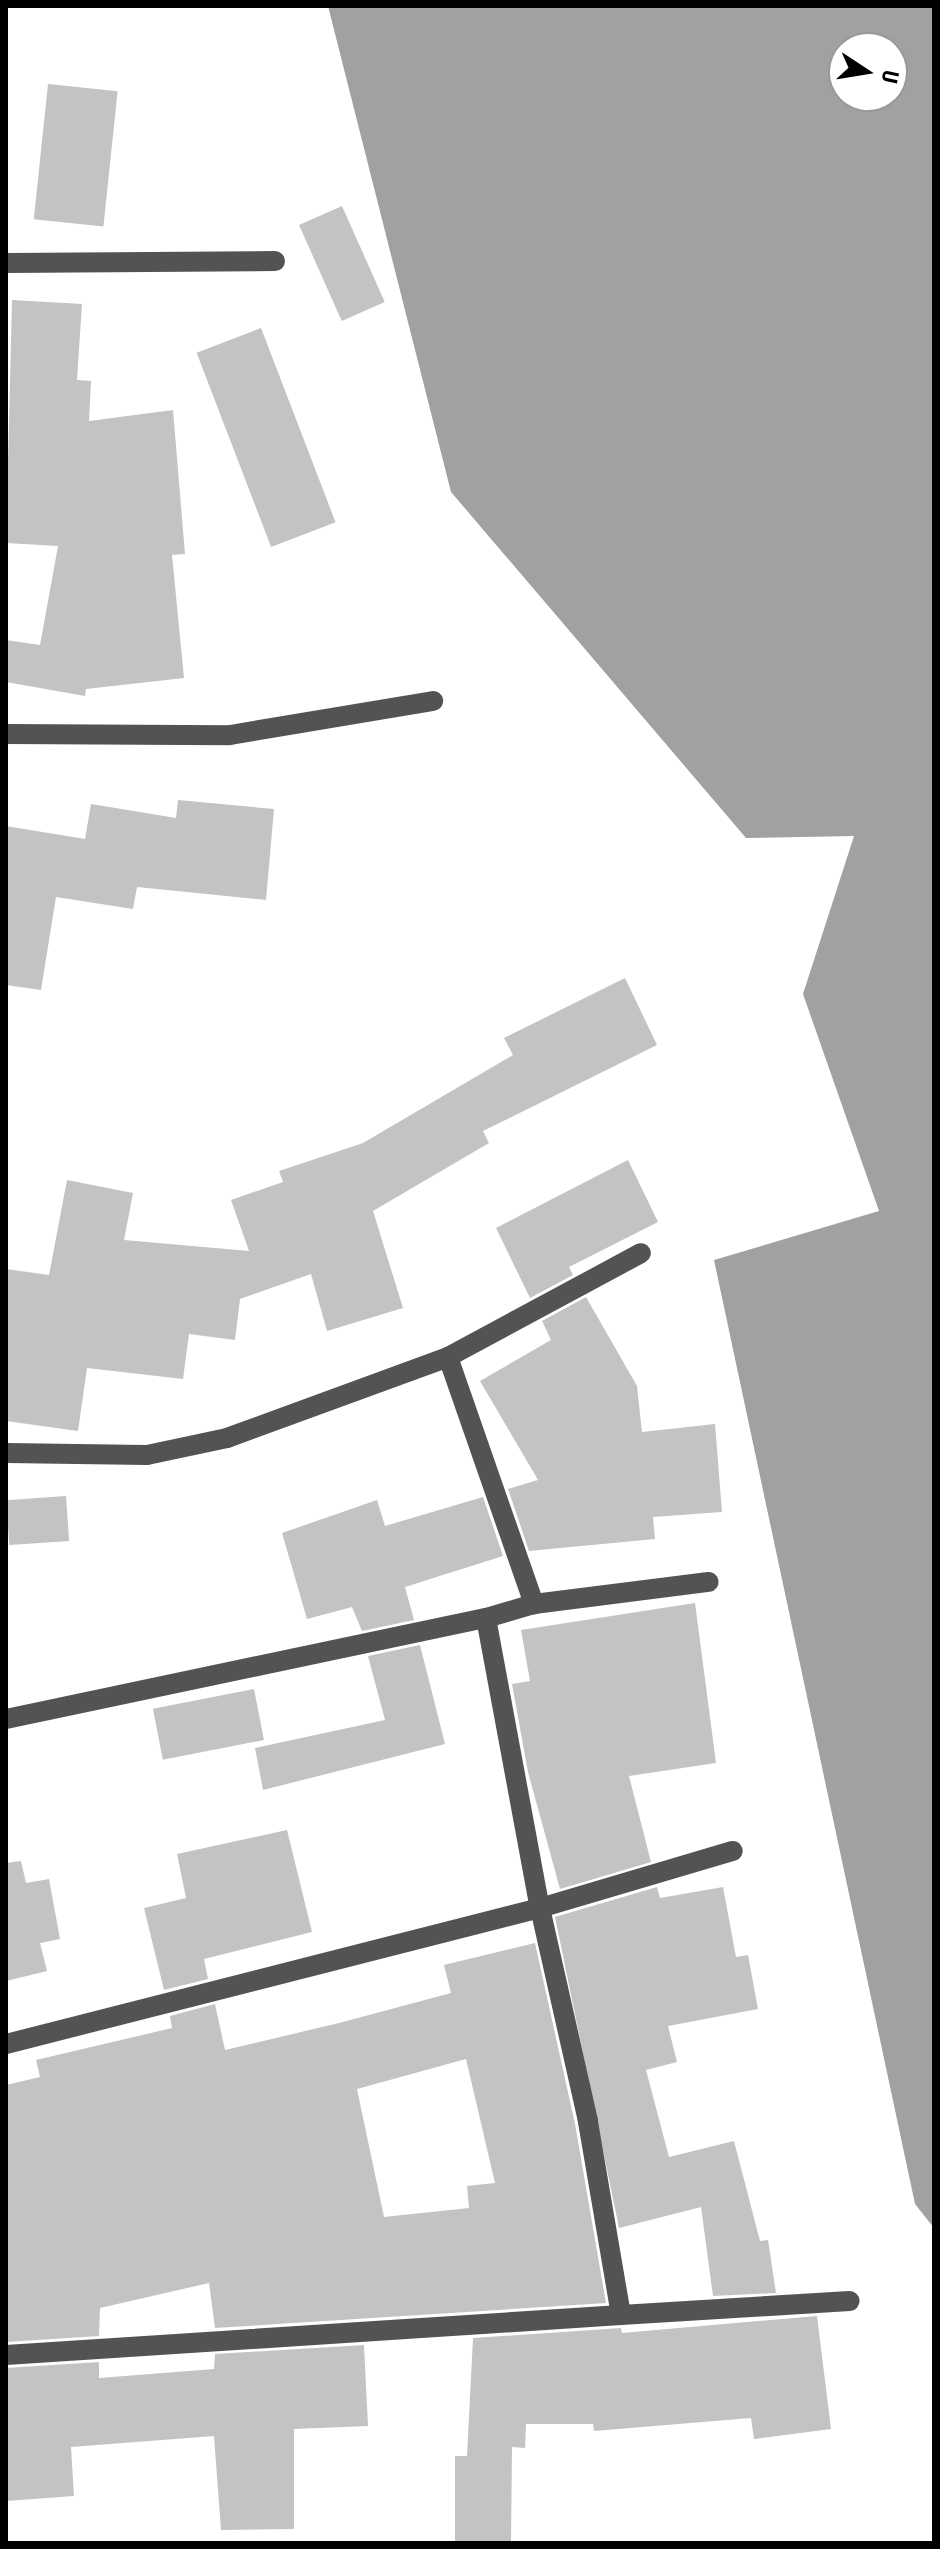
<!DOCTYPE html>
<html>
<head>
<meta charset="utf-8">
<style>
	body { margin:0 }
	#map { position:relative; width:940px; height:2549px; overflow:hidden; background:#fff; font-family:"Roboto Condensed",sans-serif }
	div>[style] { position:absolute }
	.water>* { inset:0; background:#a1a1a1 }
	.building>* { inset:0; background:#c3c3c3; transform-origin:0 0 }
	.minor>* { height:20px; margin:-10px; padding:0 10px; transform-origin:10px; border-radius:10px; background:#535353 }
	span { translate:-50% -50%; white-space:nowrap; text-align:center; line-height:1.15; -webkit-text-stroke:8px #fff; paint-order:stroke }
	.frame { position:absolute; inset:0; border:8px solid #000; pointer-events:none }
	.north { position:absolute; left:828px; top:32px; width:80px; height:80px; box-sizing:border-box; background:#fff; border:2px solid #999; border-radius:50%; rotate:102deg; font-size:22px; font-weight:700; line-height:32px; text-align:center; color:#000 }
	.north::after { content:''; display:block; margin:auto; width:28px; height:36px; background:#000; clip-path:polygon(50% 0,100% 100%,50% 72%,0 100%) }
</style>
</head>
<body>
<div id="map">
	<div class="water">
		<i style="clip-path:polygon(evenodd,328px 6px,934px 6px,934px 2228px,915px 2204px,714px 1260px,879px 1211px,803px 994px,854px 836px,746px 838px,451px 492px,328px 6px,844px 48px,892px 48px,892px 96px,844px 96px,844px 48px)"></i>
	</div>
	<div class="building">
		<i style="left:48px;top:84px;width:70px;height:136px;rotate:6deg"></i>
		<i style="left:342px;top:206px;width:105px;height:47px;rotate:66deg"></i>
		<i style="clip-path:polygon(12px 300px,82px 304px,77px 380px,91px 381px,89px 421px,173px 410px,185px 554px,172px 555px,184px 678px,86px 689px,85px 696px,6px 682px,6px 640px,40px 645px,58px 546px,6px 543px)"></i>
		<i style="left:261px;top:328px;width:208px;height:69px;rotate:69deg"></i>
		<i style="clip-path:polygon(178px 800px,274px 809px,266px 900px,137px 887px,133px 909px,56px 897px,41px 990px,6px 985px,6px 826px,85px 839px,91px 804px,176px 818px)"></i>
		<i style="clip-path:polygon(625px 978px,657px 1045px,483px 1131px,489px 1143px,373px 1211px,403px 1308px,327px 1331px,311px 1274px,240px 1299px,235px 1340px,189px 1334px,183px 1379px,87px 1368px,78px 1431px,6px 1421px,6px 1269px,49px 1275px,67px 1180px,133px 1193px,124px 1240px,249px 1251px,231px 1200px,283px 1182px,279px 1171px,363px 1143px,513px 1055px,504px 1038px)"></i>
		<i style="clip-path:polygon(628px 1160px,658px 1222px,569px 1267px,573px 1275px,530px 1298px,496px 1228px)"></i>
		<i style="clip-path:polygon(586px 1297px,637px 1386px,642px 1432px,715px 1424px,722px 1512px,653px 1517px,655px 1539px,529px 1551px,508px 1489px,538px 1480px,480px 1381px,551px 1340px,542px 1321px)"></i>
		<i style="left:66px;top:1496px;width:45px;height:60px;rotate:86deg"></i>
		<i style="clip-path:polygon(483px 1497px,503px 1556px,405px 1587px,414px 1620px,362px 1631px,352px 1607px,307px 1619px,282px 1533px,377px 1500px,385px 1526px)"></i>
		<i style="clip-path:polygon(695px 1603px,716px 1763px,629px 1776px,651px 1862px,560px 1889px,528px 1772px,512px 1684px,530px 1681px,521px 1630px)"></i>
		<i style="clip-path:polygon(420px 1645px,445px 1744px,263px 1790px,255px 1748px,385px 1720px,368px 1656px)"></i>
		<i style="left:254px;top:1689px;width:52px;height:103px;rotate:79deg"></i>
		<i style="clip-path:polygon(287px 1830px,312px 1932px,204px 1959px,208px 1979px,164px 1990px,144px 1908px,186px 1898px,177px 1854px)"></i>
		<i style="clip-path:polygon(21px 1861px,26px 1883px,49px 1879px,60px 1939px,40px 1943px,47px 1971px,6px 1981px,6px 1863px)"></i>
		<i style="clip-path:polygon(657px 1887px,660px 1898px,723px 1887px,736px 1957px,748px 1955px,758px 2009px,668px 2026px,677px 2062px,646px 2070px,669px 2157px,734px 2141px,760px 2241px,768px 2240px,776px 2293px,713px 2296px,701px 2207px,619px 2228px,555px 1917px)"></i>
		<i style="clip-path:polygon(evenodd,535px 1943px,575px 2124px,606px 2303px,215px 2328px,209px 2283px,100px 2308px,99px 2336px,6px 2342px,6px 2085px,40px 2077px,36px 2060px,172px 2028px,170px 2016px,215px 2004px,225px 2050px,339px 2023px,451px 1993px,444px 1965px,535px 1943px,466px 2059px,495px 2183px,467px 2186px,469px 2208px,384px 2217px,357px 2089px,466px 2059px)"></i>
		<i style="clip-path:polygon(817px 2316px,831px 2429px,754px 2439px,751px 2418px,594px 2431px,593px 2424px,526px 2424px,525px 2448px,512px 2447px,511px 2543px,455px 2543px,455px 2456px,467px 2456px,473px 2338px,621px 2328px,622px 2333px)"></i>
		<i style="clip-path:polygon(364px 2345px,368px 2426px,294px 2429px,294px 2529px,221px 2530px,214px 2436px,71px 2447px,74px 2496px,6px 2501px,6px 2368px,99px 2362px,99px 2378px,214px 2369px,215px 2354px)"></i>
	</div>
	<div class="minor">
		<i style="left:6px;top:263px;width:269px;rotate:-0.4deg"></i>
		<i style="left:6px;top:734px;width:224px;rotate:0.3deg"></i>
		<i style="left:230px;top:735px;width:206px;rotate:-9.5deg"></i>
		<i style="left:448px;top:1357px;width:262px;rotate:70.8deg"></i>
		<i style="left:6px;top:1453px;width:141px;rotate:0.8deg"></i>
		<i style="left:147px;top:1455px;width:82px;rotate:-12deg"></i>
		<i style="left:227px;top:1438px;width:235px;rotate:-20.1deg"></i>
		<i style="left:448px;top:1357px;width:219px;rotate:-28.3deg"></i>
		<i style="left:486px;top:1618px;width:50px;rotate:-16.3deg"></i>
		<i style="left:534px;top:1604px;width:176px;rotate:-7.2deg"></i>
		<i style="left:6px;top:1719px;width:491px;rotate:-11.9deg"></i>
		<i style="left:486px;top:1618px;width:295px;rotate:79.5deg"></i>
		<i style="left:540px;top:1908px;width:551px;rotate:165.71deg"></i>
		<i style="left:621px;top:2315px;width:229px;rotate:-3.5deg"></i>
		<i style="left:6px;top:2355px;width:616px;rotate:-3.72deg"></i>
		<i style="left:621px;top:2315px;width:197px;rotate:-99.7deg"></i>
		<i style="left:588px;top:2121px;width:218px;rotate:-102.7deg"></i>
		<i style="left:540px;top:1908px;width:201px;rotate:-16.5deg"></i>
	</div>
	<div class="frame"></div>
	<div class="north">U</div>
</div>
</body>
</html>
